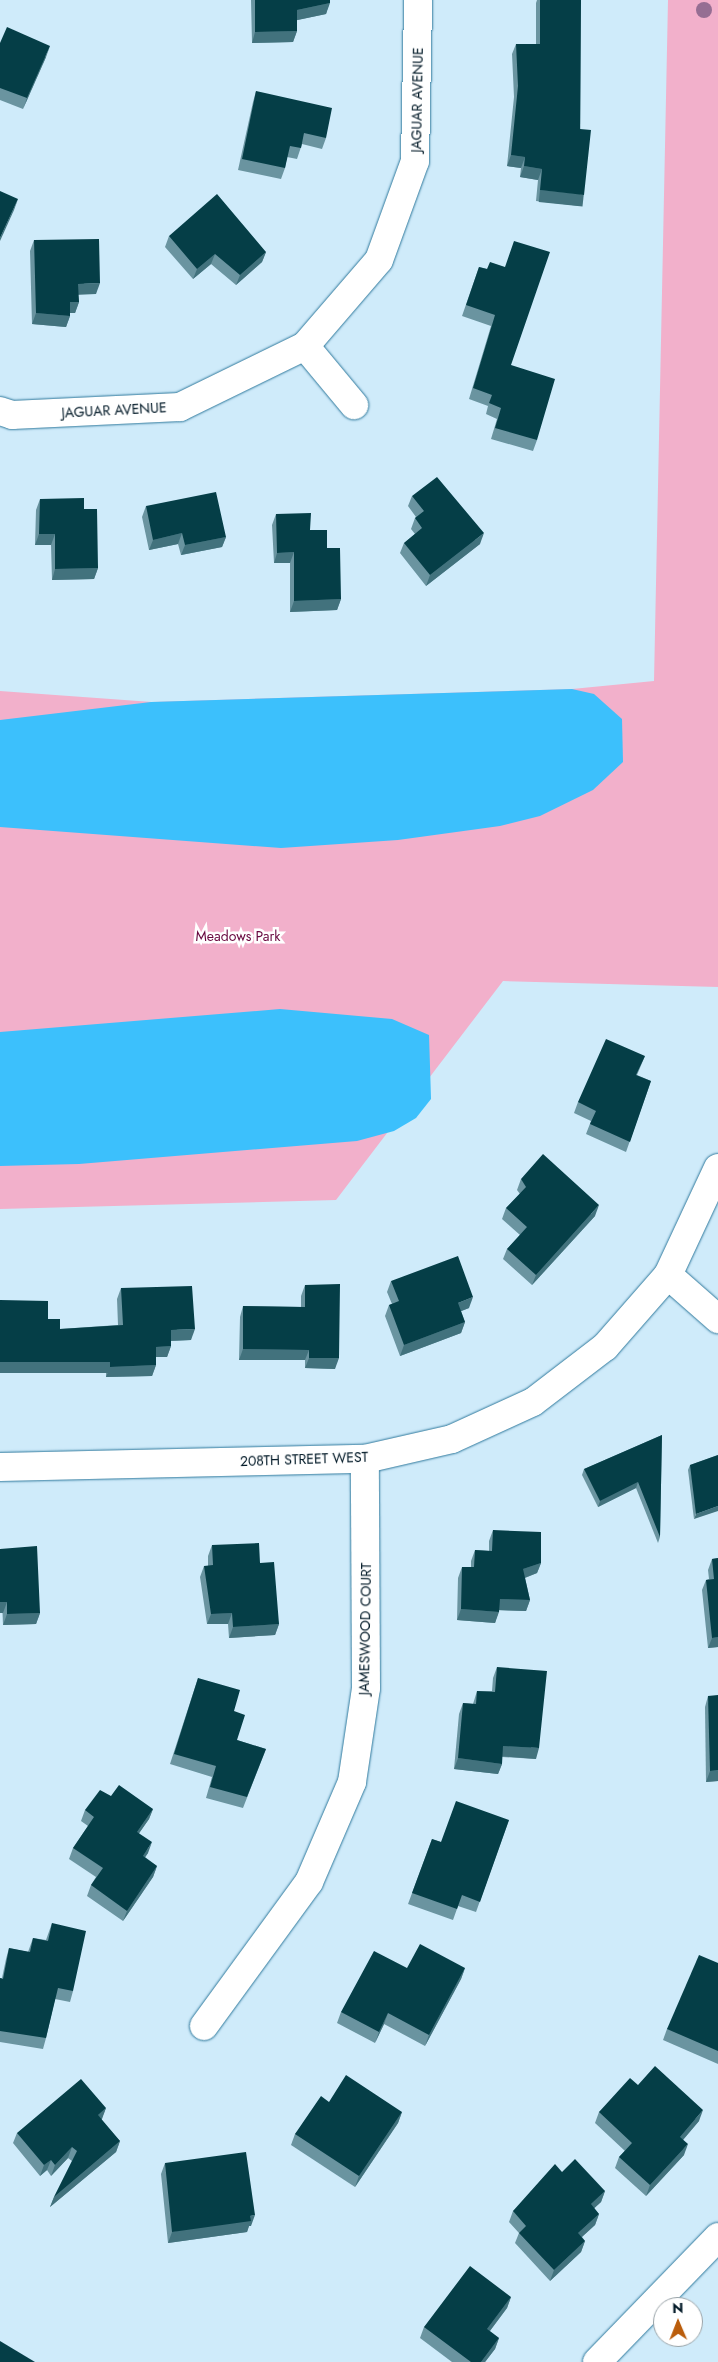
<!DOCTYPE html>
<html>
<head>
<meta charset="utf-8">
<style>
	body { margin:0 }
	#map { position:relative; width:718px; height:2362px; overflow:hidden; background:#cfebfa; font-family:Jost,sans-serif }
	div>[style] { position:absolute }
	.green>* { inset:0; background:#f2b0cb }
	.water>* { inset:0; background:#3cc0fc }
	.roads { filter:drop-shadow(0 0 1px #2f799d) drop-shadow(0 0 1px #2f799d) }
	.minor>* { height:28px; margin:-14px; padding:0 14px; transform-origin:14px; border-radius:14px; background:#fff }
	.trees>* { width:16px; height:16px; margin:-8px; border-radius:50%; background:#966e93 }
	.wall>* { inset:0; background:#6a94a0 }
	.shaded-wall>* { inset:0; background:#42727d; transform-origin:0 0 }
	.building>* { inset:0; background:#053e47 }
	span { translate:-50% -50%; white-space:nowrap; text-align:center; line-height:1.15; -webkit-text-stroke:5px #fff; paint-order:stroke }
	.street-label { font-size:14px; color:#001826 }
	.park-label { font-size:14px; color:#68073f }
	.north { position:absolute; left:653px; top:2297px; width:50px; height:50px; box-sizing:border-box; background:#fff; border:1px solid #99a3a8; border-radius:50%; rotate:359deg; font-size:14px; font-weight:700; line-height:20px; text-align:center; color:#001826 }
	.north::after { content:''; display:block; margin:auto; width:18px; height:22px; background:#ba5d0c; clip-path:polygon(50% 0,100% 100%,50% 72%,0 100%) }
</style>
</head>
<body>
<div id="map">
	<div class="green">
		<i style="clip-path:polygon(668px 0,718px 0,718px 987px,503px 981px,336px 1200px,0 1209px,0 691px,152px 702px,572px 689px,654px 681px)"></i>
	</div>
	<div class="water">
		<i style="clip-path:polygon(572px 689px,594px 694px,622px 719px,623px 762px,593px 790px,540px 816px,500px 826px,398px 840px,281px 848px,0 827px,0 720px,151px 702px)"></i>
		<i style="clip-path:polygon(280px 1009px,392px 1019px,429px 1035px,431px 1099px,416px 1118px,394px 1131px,357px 1141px,79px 1164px,0 1166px,0 1032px)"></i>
	</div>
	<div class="roads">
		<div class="minor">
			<i style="left:305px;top:346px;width:77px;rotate:50.3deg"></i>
			<i style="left:0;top:411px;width:13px;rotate:18deg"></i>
			<i style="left:12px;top:415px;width:168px;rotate:-2.7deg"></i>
			<i style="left:180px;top:407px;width:139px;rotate:-26deg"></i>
			<i style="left:305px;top:346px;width:113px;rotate:-49.3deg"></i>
			<i style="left:379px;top:260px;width:105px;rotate:-70deg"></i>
			<i style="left:415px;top:161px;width:161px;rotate:-88.9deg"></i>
			<i style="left:668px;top:1275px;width:67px;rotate:41.3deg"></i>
			<i style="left:0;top:1467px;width:365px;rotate:-1.3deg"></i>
			<i style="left:365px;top:1459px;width:89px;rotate:-12.9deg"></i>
			<i style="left:452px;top:1439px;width:89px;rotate:-24.6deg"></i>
			<i style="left:533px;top:1402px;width:91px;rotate:-37.4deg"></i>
			<i style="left:605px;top:1347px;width:96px;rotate:-48.8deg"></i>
			<i style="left:668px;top:1275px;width:118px;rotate:-65deg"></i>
			<i style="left:204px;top:2026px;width:178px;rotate:-53.9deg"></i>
			<i style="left:309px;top:1882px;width:109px;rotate:-66.7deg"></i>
			<i style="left:352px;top:1782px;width:95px;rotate:-81.5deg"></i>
			<i style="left:366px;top:1688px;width:229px;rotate:-90.3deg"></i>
			<i style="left:597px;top:2362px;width:174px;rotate:-45.9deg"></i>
		</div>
	</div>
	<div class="trees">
		<i style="left:704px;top:10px"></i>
	</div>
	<div class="wall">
		<i style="clip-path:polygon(251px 0,330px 0,326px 14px,297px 20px,297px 31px,293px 42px,252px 43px)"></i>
		<i style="clip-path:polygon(537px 0,581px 0,580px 206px,536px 201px,538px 180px,520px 177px,521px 168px,507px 166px,514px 97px,512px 54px,516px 44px,536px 44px,536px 3px)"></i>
		<i style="clip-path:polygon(0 43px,46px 57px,23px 109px,0 100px)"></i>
		<i style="clip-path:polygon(256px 91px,326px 138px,322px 149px,302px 144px,297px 159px,287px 157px,285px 168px,281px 179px,238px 170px,253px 102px)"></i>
		<i style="clip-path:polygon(169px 236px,266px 252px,262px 262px,236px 285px,211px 264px,193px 279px,165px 247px)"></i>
		<i style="clip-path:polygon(34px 240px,96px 294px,78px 294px,79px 302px,75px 313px,70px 313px,70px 316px,66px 327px,32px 324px,30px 251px)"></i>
		<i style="clip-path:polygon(479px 267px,487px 269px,511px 365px,537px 440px,533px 451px,491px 439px,497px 419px,486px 414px,488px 406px,469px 399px,491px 326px,462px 316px)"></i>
		<i style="clip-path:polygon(412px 496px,480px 544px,426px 586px,400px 553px,404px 543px,415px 534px,411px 529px,415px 518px,416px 517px,408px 506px)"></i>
		<i style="clip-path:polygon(40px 499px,84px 509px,98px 568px,94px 579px,52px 580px,51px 545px,35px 545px,36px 510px)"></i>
		<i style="clip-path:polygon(146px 506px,226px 537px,222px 547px,181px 555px,178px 544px,149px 550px,142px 517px)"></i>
		<i style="clip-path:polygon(276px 514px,310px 530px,327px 548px,341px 599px,337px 610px,290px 612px,290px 563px,274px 563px,272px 525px)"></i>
		<i style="clip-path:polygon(645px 1056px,637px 1075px,651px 1081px,626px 1152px,586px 1134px,591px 1121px,574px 1113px,578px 1102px)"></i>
		<i style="clip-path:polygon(521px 1179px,595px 1216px,532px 1285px,503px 1259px,507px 1249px,520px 1235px,502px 1219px,506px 1208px,520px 1194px,517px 1190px)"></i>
		<i style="clip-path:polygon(391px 1281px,469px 1308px,461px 1311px,465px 1322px,461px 1333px,400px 1356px,385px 1316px,389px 1305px,392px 1304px,387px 1292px)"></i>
		<i style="clip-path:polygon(305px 1285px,335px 1369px,305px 1368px,305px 1360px,239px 1360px,240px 1317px,243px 1306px,301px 1307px,301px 1296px)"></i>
		<i style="clip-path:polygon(121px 1288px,191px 1340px,171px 1341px,171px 1346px,167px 1357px,156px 1357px,156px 1365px,152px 1376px,106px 1377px,106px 1373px,0 1373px,0 1300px,48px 1319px,60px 1329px,118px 1325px,117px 1299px)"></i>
		<i style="clip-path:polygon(662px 1435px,660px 1537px,658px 1543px,636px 1488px,598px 1507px,582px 1475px,584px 1469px)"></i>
		<i style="clip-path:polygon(718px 1455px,694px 1519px,688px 1470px,690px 1465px)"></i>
		<i style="clip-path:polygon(493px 1530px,541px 1563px,537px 1573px,525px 1578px,530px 1600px,526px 1611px,499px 1610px,495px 1623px,457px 1620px,458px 1578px,462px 1567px,471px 1567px,471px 1561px,475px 1550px,489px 1551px,489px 1541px)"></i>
		<i style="clip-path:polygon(212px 1545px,260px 1563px,279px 1624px,275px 1635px,229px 1638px,228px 1624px,207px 1624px,200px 1577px,204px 1566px,208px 1566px,208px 1556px)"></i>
		<i style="clip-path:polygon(0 1549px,40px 1613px,36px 1624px,3px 1625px)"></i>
		<i style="clip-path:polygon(718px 1558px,718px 1647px,708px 1648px,702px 1590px,706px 1580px,709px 1579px,708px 1570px,712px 1559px)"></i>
		<i style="clip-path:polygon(497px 1667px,536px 1759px,502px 1757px,502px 1764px,498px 1774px,454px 1769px,459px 1714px,463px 1703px,473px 1704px,477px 1691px,492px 1691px,493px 1678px)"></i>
		<i style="clip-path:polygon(198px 1678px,234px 1711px,237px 1740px,266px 1749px,243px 1808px,206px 1798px,212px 1777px,170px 1764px)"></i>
		<i style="clip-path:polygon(708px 1696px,718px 1781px,706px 1782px,705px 1707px)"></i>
		<i style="clip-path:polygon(111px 1796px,153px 1809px,149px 1819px,139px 1833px,148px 1853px,145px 1857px,157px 1866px,153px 1877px,123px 1921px,87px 1896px,91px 1885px,96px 1877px,69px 1859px,73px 1848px,88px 1826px,81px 1821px,85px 1810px)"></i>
		<i style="clip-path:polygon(509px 1820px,476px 1912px,458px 1906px,453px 1920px,408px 1904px,432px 1839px,441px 1842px)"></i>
		<i style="clip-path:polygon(52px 1923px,73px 1991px,70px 2002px,55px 1999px,46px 2038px,43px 2049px,0 2042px,0 1978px,2px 1978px,6px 1959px,9px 1948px,28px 1952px,33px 1938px,46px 1940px)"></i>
		<i style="clip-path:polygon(718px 1963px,718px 2064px,663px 2040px,667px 2029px)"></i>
		<i style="clip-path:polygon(407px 1968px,465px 1968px,461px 1979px,425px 2046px,384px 2024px,375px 2043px,337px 2023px,341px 2012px)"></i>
		<i style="clip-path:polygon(638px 2085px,699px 2121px,683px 2140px,684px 2155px,646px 2196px,615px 2168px,619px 2157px,625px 2151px,595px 2123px,599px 2112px)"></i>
		<i style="clip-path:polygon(329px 2102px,402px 2112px,398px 2123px,355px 2187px,291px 2145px,295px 2134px)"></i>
		<i style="clip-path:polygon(106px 2108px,101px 2120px,120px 2141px,116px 2152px,50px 2207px,54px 2197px,72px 2161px,68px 2158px,51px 2176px,47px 2170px,40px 2176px,13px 2143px,17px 2133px)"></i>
		<i style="clip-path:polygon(165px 2163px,251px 2226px,249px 2226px,247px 2232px,168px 2243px,161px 2174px)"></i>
		<i style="clip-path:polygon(562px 2172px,605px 2191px,601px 2202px,594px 2208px,599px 2214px,595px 2225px,582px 2237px,585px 2241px,581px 2252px,550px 2281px,515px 2243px,519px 2233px,509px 2222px,513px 2211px)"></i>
		<i style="clip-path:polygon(511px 2297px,507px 2308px,490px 2331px,499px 2338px,495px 2349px,485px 2362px,452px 2362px,420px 2338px,424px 2327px)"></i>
	</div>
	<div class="shaded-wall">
		<i style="clip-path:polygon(330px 3px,326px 14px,293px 21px,297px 10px)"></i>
		<i style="clip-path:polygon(297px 31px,293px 42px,252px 43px,255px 32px)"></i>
		<i style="clip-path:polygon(50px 46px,46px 57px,23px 109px,27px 98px)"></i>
		<i style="clip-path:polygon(511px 155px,525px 157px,521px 168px,507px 166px)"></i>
		<i style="clip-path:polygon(524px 166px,542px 169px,538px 180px,520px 177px)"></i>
		<i style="left:540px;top:190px;width:44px;height:12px;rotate:6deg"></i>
		<i style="clip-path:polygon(18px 199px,14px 210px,0 241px,0 238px)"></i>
		<i style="clip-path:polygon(266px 252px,262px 262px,236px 285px,240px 275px)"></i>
		<i style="clip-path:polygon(215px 254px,211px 264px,193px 279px,197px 269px)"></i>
		<i style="clip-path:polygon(100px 283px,96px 294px,74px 295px,78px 284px)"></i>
		<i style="clip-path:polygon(70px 302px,79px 302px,75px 313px,66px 313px)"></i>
		<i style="clip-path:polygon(36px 313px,70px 316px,66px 327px,32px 324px)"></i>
		<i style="clip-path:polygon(182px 533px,178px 544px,149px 550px,153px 540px)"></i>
		<i style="clip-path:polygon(484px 533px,480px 544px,426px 586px,430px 575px)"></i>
		<i style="clip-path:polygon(39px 534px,55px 534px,51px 545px,35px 545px)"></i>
		<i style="clip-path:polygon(226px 537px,222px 547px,181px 555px,185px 545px)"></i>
		<i style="clip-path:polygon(294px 552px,290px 563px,274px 563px,277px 553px)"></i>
		<i style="clip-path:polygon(98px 568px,94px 579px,52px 580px,55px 569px)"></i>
		<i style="clip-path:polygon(341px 599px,337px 610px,290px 612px,294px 601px)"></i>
		<i style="clip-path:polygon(599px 1205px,595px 1216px,532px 1285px,536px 1275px)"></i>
		<i style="clip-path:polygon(473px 1297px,469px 1308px,454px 1314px,458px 1303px)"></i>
		<i style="clip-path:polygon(465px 1322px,461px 1333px,400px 1356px,404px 1345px)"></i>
		<i style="clip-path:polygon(195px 1329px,191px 1340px,167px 1341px,171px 1330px)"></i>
		<i style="clip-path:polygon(171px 1346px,167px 1357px,152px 1357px,156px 1347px)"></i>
		<i style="clip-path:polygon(243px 1349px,309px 1350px,305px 1360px,239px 1360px)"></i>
		<i style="clip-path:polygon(309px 1358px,339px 1358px,335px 1369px,305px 1368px)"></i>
		<i style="left:0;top:1362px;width:110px;height:11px"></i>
		<i style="clip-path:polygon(156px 1365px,152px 1376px,106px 1377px,110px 1367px)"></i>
		<i style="clip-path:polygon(638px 1482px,636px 1488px,598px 1507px,600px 1501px)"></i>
		<i style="clip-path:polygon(718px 1506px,718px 1511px,694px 1519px,696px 1514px)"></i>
		<i style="clip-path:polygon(541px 1563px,537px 1573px,519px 1580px,523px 1569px)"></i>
		<i style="clip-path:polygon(500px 1599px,530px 1600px,526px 1611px,496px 1610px)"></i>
		<i style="clip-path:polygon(0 1602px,7px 1602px,3px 1613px,0 1613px)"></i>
		<i style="clip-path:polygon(461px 1609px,499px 1612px,495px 1623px,457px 1620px)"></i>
		<i style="clip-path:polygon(40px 1613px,36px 1624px,3px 1625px,7px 1614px)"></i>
		<i style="clip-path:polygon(232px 1613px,228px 1624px,207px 1624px,211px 1614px)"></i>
		<i style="clip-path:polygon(279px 1624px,275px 1635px,229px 1638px,233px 1627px)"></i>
		<i style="clip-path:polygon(718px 1637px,718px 1647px,708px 1648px,712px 1638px)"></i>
		<i style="clip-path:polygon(503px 1746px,539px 1748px,536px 1759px,499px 1756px)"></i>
		<i style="clip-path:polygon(458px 1758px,502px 1764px,498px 1774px,454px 1769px)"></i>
		<i style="clip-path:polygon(718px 1770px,718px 1781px,706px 1782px,710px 1771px)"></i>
		<i style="clip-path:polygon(153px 1809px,149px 1819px,133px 1842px,137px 1832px)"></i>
		<i style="clip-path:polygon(152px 1842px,148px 1853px,139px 1866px,143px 1856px)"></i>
		<i style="clip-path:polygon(157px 1866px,153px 1877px,123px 1921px,127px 1911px)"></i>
		<i style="clip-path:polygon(465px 1968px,461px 1979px,425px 2046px,429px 2035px)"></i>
		<i style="clip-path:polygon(388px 2013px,384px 2024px,375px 2043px,379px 2032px)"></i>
		<i style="clip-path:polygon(106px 2108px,102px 2119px,94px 2126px,98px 2115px)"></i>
		<i style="clip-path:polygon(703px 2110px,699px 2121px,676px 2148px,680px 2137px)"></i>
		<i style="clip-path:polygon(402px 2112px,398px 2123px,355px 2187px,359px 2176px)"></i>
		<i style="clip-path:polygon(120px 2141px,116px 2152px,50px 2207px,54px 2197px)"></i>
		<i style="clip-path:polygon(688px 2144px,684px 2155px,646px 2196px,650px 2185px)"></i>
		<i style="clip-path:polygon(72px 2147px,68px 2158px,51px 2176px,55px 2165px)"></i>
		<i style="clip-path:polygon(51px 2160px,47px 2170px,40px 2176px,44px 2165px)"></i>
		<i style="clip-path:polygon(605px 2191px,601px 2202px,587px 2215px,591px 2204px)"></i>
		<i style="clip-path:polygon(599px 2214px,595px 2225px,574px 2244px,578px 2233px)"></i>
		<i style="clip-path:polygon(255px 2215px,251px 2226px,249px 2226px,247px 2232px,168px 2243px,172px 2232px)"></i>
		<i style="clip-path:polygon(585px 2241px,581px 2252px,550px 2281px,554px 2270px)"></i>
		<i style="clip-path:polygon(511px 2297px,507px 2308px,483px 2340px,487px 2329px)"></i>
		<i style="clip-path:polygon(499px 2338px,495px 2349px,485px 2362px,481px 2362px)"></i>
	</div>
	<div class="building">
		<i style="clip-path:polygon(255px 0,330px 0,330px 3px,297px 10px,297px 31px,255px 32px)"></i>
		<i style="clip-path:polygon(540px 0,581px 0,580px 129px,591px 130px,584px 195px,540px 190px,542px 169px,524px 166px,525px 157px,511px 155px,518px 86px,516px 44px,540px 44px)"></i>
		<i style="clip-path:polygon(7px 27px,50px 46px,27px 98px,0 88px,0 43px)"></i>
		<i style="clip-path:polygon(256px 91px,332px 108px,326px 138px,304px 133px,301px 148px,290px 146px,285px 168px,242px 159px)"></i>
		<i style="clip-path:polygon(0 191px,18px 199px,0 238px)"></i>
		<i style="clip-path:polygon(217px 194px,266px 252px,240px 275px,215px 254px,197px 269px,169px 236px)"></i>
		<i style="clip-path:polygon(99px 239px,100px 283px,78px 284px,79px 302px,70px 302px,70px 316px,36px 313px,34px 240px)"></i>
		<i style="clip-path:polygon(514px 241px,550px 252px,511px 365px,555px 379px,537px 440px,495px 428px,501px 408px,489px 403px,492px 395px,473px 388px,495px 315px,466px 305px,479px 267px,487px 269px,490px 262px,505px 267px)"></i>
		<i style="clip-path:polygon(437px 477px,484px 533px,430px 575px,404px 543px,422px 528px,415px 518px,424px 511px,412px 496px)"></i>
		<i style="clip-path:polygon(216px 492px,226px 537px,185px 545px,182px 533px,153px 540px,146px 506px)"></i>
		<i style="clip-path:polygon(84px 498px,84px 509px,97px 509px,98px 568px,55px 569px,55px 534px,39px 534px,40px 499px)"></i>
		<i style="clip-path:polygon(311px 513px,310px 530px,327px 530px,327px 548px,340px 548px,341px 599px,294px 601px,294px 552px,277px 553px,276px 514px)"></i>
		<i style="clip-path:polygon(606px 1039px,645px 1056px,636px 1075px,651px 1081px,630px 1142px,590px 1124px,596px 1111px,578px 1102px)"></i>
		<i style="clip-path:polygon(543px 1154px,599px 1205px,536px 1275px,507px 1249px,527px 1227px,506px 1208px,526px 1187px,521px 1179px)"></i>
		<i style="clip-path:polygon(458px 1256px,473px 1297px,458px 1303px,465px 1322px,404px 1345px,389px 1305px,399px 1301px,391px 1281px)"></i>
		<i style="clip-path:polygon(340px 1284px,339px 1358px,309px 1358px,309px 1350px,243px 1349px,243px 1306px,305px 1307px,305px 1285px)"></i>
		<i style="clip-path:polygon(192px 1286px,195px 1329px,171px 1330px,171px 1346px,156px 1347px,156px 1365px,110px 1367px,110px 1362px,0 1362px,0 1300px,48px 1301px,48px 1319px,60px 1319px,60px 1329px,123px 1325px,121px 1288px)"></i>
		<i style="clip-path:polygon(662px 1435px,660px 1537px,638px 1482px,600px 1501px,584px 1469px)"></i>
		<i style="clip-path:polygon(718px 1455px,718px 1506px,696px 1514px,690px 1465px)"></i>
		<i style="clip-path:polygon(493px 1530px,541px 1532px,541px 1563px,523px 1569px,530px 1600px,500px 1599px,499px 1612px,461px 1609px,462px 1567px,474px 1567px,475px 1550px,492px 1551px)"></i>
		<i style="clip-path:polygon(259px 1543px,260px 1563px,274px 1562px,279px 1624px,233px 1627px,232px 1613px,211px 1614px,204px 1566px,213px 1565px,212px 1545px)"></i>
		<i style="clip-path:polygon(37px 1546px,40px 1613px,7px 1614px,7px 1602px,0 1602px,0 1549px)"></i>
		<i style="clip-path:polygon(718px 1558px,718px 1637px,712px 1638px,706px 1580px,714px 1579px,712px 1559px)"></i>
		<i style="clip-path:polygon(497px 1667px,547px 1671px,539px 1748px,503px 1746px,502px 1764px,458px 1758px,463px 1703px,476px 1704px,477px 1691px,495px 1692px)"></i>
		<i style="clip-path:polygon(198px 1678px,240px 1690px,234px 1711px,245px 1715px,237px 1740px,266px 1749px,247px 1797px,210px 1787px,216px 1766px,174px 1754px)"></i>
		<i style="clip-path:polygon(718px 1695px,718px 1770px,710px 1771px,708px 1696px)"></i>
		<i style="clip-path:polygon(119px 1785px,153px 1809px,137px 1832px,152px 1842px,143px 1856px,157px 1866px,127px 1911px,91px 1885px,103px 1868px,73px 1848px,94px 1817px,85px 1810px,100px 1790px,111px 1796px)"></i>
		<i style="clip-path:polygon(456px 1801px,509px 1820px,480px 1902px,462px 1895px,457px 1909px,412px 1893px,432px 1839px,441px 1842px)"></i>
		<i style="clip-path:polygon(52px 1923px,86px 1931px,73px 1991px,58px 1988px,46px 2038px,0 2031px,0 1978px,3px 1979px,9px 1948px,30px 1952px,33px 1938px,48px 1941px)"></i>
		<i style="clip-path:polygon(420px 1944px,465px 1968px,429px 2035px,388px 2013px,379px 2032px,341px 2012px,374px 1951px,407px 1968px)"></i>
		<i style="clip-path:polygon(699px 1955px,718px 1963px,718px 2051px,667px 2029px)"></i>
		<i style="clip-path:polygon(655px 2066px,703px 2110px,680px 2137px,688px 2144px,650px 2185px,619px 2157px,632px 2143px,599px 2112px,630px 2078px,638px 2085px)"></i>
		<i style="clip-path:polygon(346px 2075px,402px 2112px,359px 2176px,295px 2134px,321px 2096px,329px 2102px)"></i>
		<i style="clip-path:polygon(81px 2079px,106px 2108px,98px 2115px,120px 2141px,54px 2197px,77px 2151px,72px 2147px,55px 2165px,51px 2160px,44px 2165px,17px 2133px)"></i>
		<i style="clip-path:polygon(246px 2152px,255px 2215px,250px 2216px,251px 2221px,172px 2232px,165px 2163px)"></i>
		<i style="clip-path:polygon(575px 2159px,605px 2191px,591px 2204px,599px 2214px,578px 2233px,585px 2241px,554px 2270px,519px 2233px,526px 2226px,513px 2211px,555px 2164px,562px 2172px)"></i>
		<i style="clip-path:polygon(470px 2266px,511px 2297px,487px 2329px,499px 2338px,481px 2362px,471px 2362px,424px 2327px)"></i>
		<i style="clip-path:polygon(0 2341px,35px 2362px,0 2362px)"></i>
	</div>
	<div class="street-label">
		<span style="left:417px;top:100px;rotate:-89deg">JAGUAR AVENUE</span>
		<span style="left:114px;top:410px;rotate:-3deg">JAGUAR AVENUE</span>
		<span style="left:304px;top:1459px;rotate:-2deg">208TH STREET WEST</span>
		<span style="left:365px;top:1629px;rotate:-89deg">JAMESWOOD COURT</span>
	</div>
	<div class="park-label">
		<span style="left:238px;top:936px">Meadows Park</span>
	</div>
	<div class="north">N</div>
</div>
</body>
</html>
